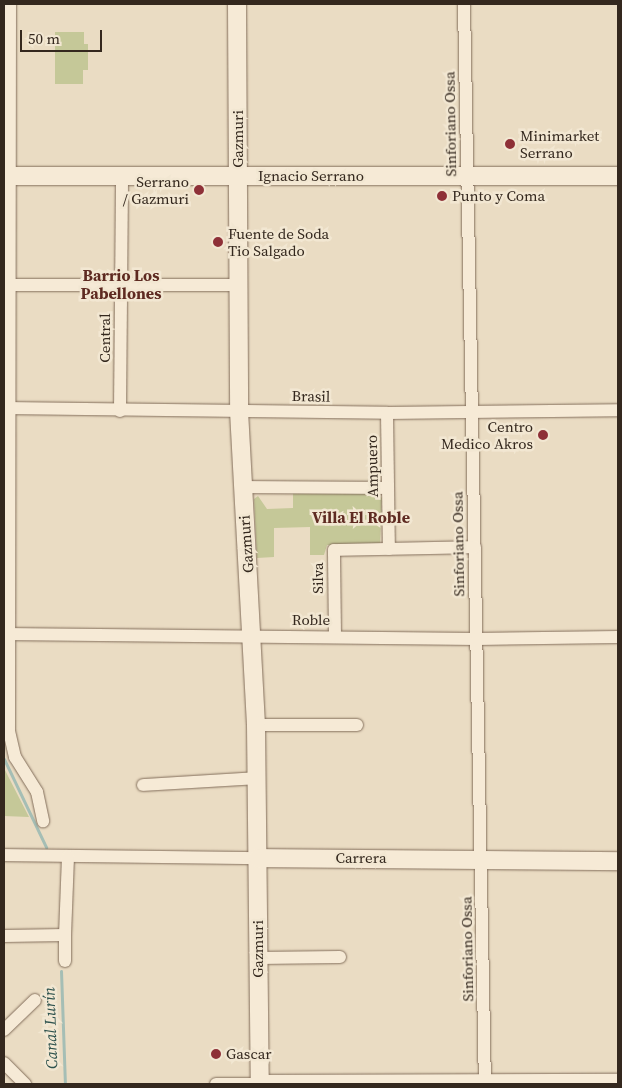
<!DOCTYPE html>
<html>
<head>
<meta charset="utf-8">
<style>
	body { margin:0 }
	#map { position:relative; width:622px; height:1088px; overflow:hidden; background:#eadcc3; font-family:"Source Serif 4",serif }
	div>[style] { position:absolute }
	.green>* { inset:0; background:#c5c898 }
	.stream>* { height:3px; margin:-1.5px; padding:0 1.5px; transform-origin:1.5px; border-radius:1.5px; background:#a5beb5 }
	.roads { filter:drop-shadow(0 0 1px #836e5b) drop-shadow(0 0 1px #836e5b) }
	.street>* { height:12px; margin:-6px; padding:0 6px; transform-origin:6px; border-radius:6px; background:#f6ead6 }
	.secondary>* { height:18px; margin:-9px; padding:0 9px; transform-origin:9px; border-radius:9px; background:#f6ead6 }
	.dots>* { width:14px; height:14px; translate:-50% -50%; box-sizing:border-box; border:2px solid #f2e7d2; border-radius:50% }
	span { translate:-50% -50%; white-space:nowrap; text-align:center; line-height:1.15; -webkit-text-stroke:5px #f2e7d2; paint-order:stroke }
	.street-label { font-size:15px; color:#34281e }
	.poi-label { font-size:15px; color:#34281e }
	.left { translate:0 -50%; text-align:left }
	.right { translate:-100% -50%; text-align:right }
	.neighbourhood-label { font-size:16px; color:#5e2a21; font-weight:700 }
	.water-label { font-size:16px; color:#2f534e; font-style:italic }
	.frame { position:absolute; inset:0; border:5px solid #34281e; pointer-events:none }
	.scale { position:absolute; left:20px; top:30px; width:82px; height:22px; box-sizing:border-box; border:2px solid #34281e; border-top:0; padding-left:6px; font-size:15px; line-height:18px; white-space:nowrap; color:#34281e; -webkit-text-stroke:4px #f2e7d2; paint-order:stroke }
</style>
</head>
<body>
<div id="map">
	<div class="green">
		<i style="clip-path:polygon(55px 32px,84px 32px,84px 44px,88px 44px,88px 70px,83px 70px,83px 84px,55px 84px)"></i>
		<i style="clip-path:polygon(293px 493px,377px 493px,382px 498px,380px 544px,327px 545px,324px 555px,310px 555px,310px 527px,274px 528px,274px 557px,257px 558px,254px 499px,258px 496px,267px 509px,293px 508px)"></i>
		<i style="clip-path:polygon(4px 768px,9px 778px,29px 817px,4px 816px)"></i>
	</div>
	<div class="stream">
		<i style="left:4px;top:759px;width:98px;rotate:64.5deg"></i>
		<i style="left:61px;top:971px;width:113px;rotate:88deg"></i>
	</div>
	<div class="roads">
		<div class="street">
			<i style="left:10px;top:4px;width:727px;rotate:90.08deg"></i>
			<i style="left:9px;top:731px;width:27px;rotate:77deg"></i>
			<i style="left:15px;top:757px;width:41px;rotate:57.8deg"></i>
			<i style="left:37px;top:792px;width:30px;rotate:78deg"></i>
			<i style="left:464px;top:4px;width:1080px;rotate:88.89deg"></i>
			<i style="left:11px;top:285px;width:228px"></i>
			<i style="left:4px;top:408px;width:383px;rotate:0.7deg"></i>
			<i style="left:387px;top:413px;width:231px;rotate:-0.7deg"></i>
			<i style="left:120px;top:411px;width:235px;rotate:-89.5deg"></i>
			<i style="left:387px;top:413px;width:136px;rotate:89.2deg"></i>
			<i style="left:242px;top:487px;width:146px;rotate:0.4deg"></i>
			<i style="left:4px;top:634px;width:473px;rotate:0.6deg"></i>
			<i style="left:477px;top:639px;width:141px;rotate:-0.8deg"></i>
			<i style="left:335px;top:636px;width:86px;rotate:-90.7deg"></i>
			<i style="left:334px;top:550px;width:141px;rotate:-1.2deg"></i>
			<i style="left:256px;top:725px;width:101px"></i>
			<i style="left:143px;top:785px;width:114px;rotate:-3.5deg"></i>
			<i style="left:4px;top:855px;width:254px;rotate:0.7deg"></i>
			<i style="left:4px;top:936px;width:61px;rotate:-0.9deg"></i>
			<i style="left:65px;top:935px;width:79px;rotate:-87.8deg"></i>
			<i style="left:258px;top:958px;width:82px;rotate:-0.7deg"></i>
			<i style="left:65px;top:961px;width:26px;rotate:-90deg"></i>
			<i style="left:4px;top:1030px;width:43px;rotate:-44.1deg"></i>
			<i style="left:4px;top:1063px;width:30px;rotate:45deg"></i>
			<i style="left:216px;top:1084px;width:44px"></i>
		</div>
		<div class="secondary">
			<i style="left:237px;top:4px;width:407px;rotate:89.7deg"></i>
			<i style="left:239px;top:411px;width:314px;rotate:86.9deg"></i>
			<i style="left:256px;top:725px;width:359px;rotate:89.4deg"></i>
			<i style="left:4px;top:176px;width:614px"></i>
			<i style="left:258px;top:858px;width:360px;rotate:0.5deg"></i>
			<i style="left:260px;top:1084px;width:358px;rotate:-0.2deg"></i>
		</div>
	</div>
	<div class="dots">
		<i style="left:510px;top:144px;background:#8e3037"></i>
		<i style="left:199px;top:190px;background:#8e3037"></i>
		<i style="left:442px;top:196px;background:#8e3037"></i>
		<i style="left:218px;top:242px;background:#8e3037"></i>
		<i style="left:543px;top:435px;background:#8e3037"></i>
		<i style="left:216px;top:1054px;background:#8e3037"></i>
	</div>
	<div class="street-label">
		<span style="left:450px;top:124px;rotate:-91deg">Sinforiano Ossa</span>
		<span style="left:238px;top:139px;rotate:-90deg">Gazmuri</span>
		<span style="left:311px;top:176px">Ignacio Serrano</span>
		<span style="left:105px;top:338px;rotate:-90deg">Central</span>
		<span style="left:311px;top:396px;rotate:1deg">Brasil</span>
		<span style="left:372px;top:466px;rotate:-91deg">Ampuero</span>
		<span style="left:246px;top:544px;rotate:-94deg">Gazmuri</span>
		<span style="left:458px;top:544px;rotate:-91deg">Sinforiano Ossa</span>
		<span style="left:318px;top:578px;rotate:-90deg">Silva</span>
		<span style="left:311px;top:620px">Roble</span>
		<span style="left:361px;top:858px">Carrera</span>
		<span style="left:258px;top:949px;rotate:-90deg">Gazmuri</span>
		<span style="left:467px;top:949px;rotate:-91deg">Sinforiano Ossa</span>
	</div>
	<div class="poi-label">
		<span class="left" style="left:520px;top:144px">Minimarket<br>Serrano</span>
		<span class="right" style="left:189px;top:190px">Serrano<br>/ Gazmuri</span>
		<span class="left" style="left:452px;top:196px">Punto y Coma</span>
		<span class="left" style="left:228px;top:242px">Fuente de Soda<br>Tio Salgado</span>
		<span class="right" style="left:533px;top:435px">Centro<br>Medico Akros</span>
		<span class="left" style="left:226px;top:1054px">Gascar</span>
	</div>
	<div class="neighbourhood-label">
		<span style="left:121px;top:284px">Barrio Los<br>Pabellones</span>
		<span style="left:361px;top:517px">Villa El Roble</span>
	</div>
	<div class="water-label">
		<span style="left:50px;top:1028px;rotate:-92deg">Canal Lurín</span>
	</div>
	<div class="frame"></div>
	<div class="scale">50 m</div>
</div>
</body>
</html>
